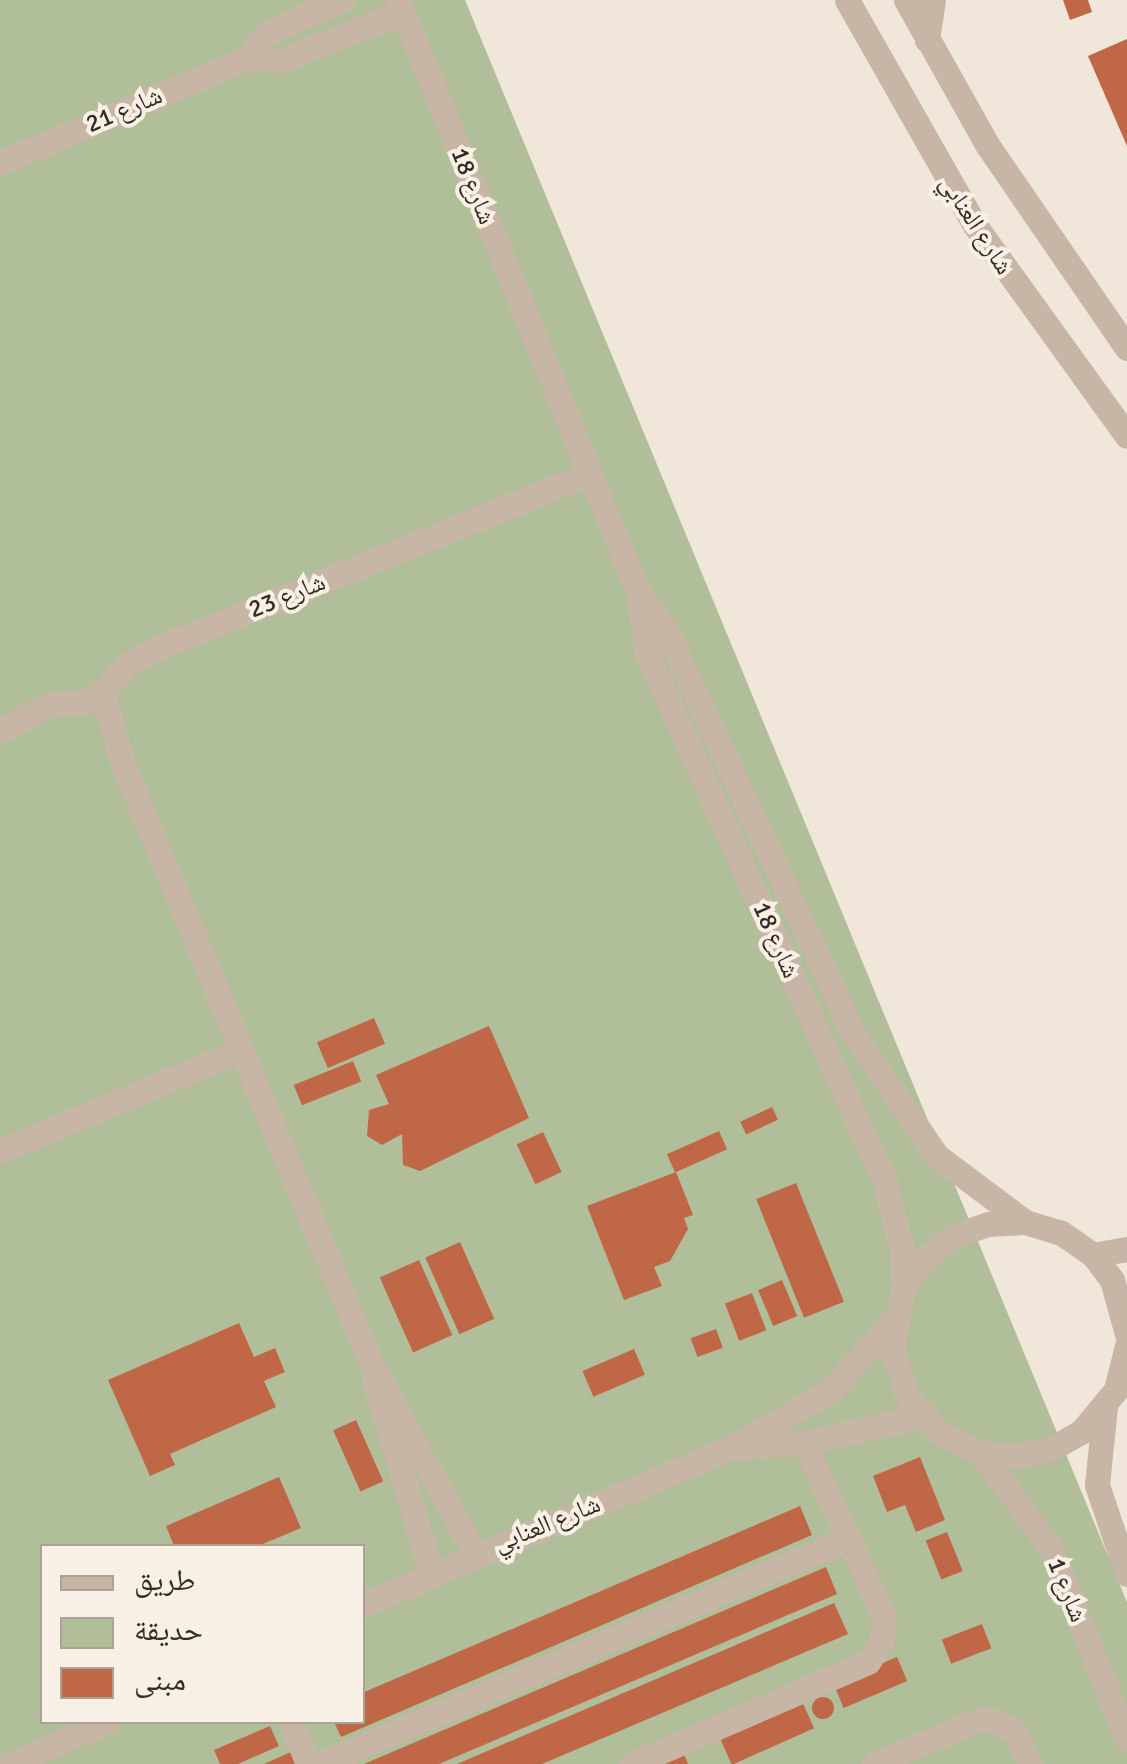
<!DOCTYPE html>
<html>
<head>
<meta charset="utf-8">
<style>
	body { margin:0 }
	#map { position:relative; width:1127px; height:1764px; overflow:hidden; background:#f0e6d9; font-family:Signika,"Noto Naskh Arabic",sans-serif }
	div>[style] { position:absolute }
	.green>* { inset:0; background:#b1be9a }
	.building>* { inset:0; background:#c06747; transform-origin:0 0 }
	.round { border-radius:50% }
	.minor>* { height:25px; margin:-12.5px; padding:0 12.5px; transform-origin:12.5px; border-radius:12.5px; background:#c7b6a6 }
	span { translate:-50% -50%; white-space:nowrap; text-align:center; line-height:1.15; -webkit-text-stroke:8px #f8f0e5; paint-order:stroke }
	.street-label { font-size:25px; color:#342b26 }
	.legend { position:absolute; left:40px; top:1544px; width:325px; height:180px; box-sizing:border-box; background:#f8f0e5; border:2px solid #aaa199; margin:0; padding:12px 18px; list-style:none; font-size:30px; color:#342b26 }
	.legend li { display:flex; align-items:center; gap:20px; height:50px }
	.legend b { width:50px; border:2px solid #aaa199 }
</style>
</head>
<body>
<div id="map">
	<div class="green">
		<i style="clip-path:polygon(evenodd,0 0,465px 0,1127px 1602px,1127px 1764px,0 1764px,0 0,42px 1546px,362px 1546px,362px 1722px,42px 1722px,42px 1546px)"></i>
	</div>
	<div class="building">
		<i style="clip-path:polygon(1063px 0,1088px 0,1092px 12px,1070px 20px)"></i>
		<i style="clip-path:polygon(1127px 39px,1127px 146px,1088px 56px)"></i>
		<i style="left:374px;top:1018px;width:28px;height:62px;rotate:67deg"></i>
		<i style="clip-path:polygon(489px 1026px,529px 1118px,420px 1171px,403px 1165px,402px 1134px,382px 1145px,367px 1136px,369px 1110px,389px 1104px,376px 1075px)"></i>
		<i style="left:353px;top:1061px;width:22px;height:64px;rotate:68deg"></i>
		<i style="left:772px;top:1107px;width:14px;height:35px;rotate:65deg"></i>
		<i style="left:719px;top:1131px;width:20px;height:57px;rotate:66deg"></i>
		<i style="left:543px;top:1132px;width:44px;height:29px;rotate:65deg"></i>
		<i style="clip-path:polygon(676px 1172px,693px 1215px,684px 1218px,688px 1229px,670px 1261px,654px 1267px,662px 1286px,624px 1300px,587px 1206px)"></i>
		<i style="left:796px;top:1183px;width:128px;height:43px;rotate:68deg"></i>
		<i style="left:460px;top:1242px;width:84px;height:38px;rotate:66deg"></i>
		<i style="left:419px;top:1260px;width:82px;height:43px;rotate:66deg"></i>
		<i style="left:782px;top:1280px;width:39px;height:26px;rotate:67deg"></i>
		<i style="left:752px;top:1293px;width:40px;height:29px;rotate:69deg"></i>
		<i style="clip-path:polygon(239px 1323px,254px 1357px,275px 1348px,285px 1372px,264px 1381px,276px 1407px,170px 1454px,175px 1465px,150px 1476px,108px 1380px)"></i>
		<i style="left:716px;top:1329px;width:20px;height:27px;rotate:70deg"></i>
		<i style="left:634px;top:1349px;width:28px;height:56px;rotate:67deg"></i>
		<i style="left:356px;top:1420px;width:67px;height:25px;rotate:66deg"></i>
		<i style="clip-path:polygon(920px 1457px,945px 1520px,916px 1532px,905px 1505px,887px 1512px,873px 1476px)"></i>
		<i style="clip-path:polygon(279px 1477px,301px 1528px,258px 1546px,174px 1546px,166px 1526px)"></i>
		<i style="clip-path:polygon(800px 1506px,812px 1535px,341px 1737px,334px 1722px,362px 1722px,362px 1693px)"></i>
		<i style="left:947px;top:1532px;width:42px;height:23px;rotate:68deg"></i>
		<i style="clip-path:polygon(826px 1567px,837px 1594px,439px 1764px,364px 1764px)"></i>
		<i style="clip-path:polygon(834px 1603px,848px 1634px,542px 1764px,457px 1764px)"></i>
		<i style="left:982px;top:1624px;width:26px;height:43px;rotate:69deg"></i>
		<i style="left:897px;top:1657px;width:26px;height:69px;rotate:67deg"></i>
		<i class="round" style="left:812px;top:1697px;width:22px;height:22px"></i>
		<i style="left:801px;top:1699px;width:32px;height:90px;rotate:66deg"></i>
		<i style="clip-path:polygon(270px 1726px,279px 1746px,238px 1764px,220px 1764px,214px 1750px)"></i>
		<i style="clip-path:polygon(681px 1747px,688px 1764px,641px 1764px)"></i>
		<i style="clip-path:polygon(291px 1752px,296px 1764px,264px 1764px)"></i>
	</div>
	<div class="minor">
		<i style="left:398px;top:0;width:641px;rotate:67.92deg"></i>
		<i style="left:639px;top:594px;width:45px;rotate:53.1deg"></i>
		<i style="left:666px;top:630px;width:444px;rotate:65.1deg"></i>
		<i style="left:853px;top:1033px;width:149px;rotate:55.7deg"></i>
		<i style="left:937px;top:1156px;width:110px;rotate:36.9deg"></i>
		<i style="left:847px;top:0;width:257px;rotate:60.4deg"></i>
		<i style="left:974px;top:224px;width:261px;rotate:54.2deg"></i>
		<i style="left:906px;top:0;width:167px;rotate:60.7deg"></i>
		<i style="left:988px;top:146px;width:245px;rotate:55.5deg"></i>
		<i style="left:927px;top:40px;width:40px;rotate:-81.5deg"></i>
		<i style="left:247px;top:58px;width:32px;rotate:-51deg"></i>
		<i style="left:267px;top:33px;width:82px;rotate:-23.7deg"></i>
		<i style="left:0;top:163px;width:268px;rotate:-23deg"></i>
		<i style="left:247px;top:58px;width:32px;rotate:5deg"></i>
		<i style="left:279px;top:61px;width:133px;rotate:-21.6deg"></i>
		<i style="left:639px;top:594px;width:57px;rotate:83deg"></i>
		<i style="left:646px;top:651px;width:580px;rotate:65.78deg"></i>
		<i style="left:884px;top:1180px;width:72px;rotate:75.6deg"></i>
		<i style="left:902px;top:1250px;width:39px;rotate:89deg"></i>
		<i style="left:103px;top:695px;width:75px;rotate:73.7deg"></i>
		<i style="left:124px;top:767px;width:645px;rotate:67.49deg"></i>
		<i style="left:371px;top:1363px;width:217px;rotate:61.4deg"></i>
		<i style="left:0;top:731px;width:51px;rotate:-29.1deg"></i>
		<i style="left:45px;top:706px;width:50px;rotate:-6.8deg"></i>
		<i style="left:95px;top:700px;width:47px;rotate:-47.6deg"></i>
		<i style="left:127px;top:665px;width:30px;rotate:-30deg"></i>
		<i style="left:153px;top:650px;width:470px;rotate:-22deg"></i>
		<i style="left:0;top:1151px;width:262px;rotate:-22.7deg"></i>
		<i style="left:1093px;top:1255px;width:35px;rotate:-10deg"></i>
		<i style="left:1127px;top:1334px;width:56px;rotate:-105.5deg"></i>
		<i style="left:1112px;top:1280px;width:31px;rotate:-127deg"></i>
		<i style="left:1093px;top:1255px;width:39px;rotate:-145deg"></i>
		<i style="left:1061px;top:1233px;width:38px;rotate:-163deg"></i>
		<i style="left:1025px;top:1222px;width:37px;rotate:177deg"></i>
		<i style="left:988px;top:1224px;width:37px;rotate:161deg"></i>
		<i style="left:953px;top:1236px;width:37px;rotate:142deg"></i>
		<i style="left:924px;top:1259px;width:37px;rotate:125deg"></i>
		<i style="left:903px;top:1289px;width:59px;rotate:100.7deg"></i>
		<i style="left:892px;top:1347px;width:51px;rotate:73deg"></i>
		<i style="left:907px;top:1396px;width:49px;rotate:49.1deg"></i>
		<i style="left:939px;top:1433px;width:47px;rotate:24.9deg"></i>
		<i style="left:982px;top:1453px;width:35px;rotate:5deg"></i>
		<i style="left:1017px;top:1456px;width:35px;rotate:-12deg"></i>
		<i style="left:1051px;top:1449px;width:34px;rotate:-30deg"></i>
		<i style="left:1081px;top:1432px;width:55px;rotate:-50.2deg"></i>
		<i style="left:1116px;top:1390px;width:45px;rotate:-76deg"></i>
		<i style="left:374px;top:1378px;width:203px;rotate:73.7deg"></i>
		<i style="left:1105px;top:1407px;width:78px;rotate:95.9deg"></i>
		<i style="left:1097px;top:1485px;width:94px;rotate:71.4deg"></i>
		<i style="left:738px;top:1447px;width:66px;rotate:-3.5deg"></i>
		<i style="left:804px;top:1443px;width:120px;rotate:-13deg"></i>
		<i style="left:982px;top:1453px;width:120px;rotate:54.5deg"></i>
		<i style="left:1052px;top:1551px;width:203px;rotate:68.4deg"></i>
		<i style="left:362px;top:1605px;width:403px;rotate:-23.1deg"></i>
		<i style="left:733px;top:1447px;width:113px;rotate:-30.2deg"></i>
		<i style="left:831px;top:1390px;width:93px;rotate:-48.1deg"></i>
		<i style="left:291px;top:1722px;width:45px;rotate:68deg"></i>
		<i style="left:12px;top:1764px;width:103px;rotate:-24.1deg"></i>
		<i style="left:320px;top:1764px;width:573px;rotate:-23.12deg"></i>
		<i style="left:632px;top:1764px;width:257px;rotate:-23.4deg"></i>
		<i style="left:868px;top:1662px;width:25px;rotate:-56deg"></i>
		<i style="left:882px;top:1641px;width:25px;rotate:-85deg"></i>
		<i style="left:884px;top:1616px;width:191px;rotate:-114.8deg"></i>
		<i style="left:874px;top:1764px;width:119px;rotate:-22.7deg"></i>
		<i style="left:984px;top:1718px;width:32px;rotate:22deg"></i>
		<i style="left:1014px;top:1730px;width:38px;rotate:65deg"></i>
	</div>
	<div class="street-label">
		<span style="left:124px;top:110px;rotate:-23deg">شارع 21</span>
		<span style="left:473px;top:186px;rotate:68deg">شارع 18</span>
		<span style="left:976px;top:225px;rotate:57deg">شارع العنابي</span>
		<span style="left:287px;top:596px;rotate:-22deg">شارع 23</span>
		<span style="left:776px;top:940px;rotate:66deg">شارع 18</span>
		<span style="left:547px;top:1524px;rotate:-22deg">شارع العنابي</span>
		<span style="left:1067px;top:1590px;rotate:68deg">شارع 1</span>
	</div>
	<ul class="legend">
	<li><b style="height:12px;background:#c7b6a6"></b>طريق</li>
	<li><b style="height:28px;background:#b1be9a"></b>حديقة</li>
	<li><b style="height:28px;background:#c06747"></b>مبنى</li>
	</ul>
</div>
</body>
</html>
